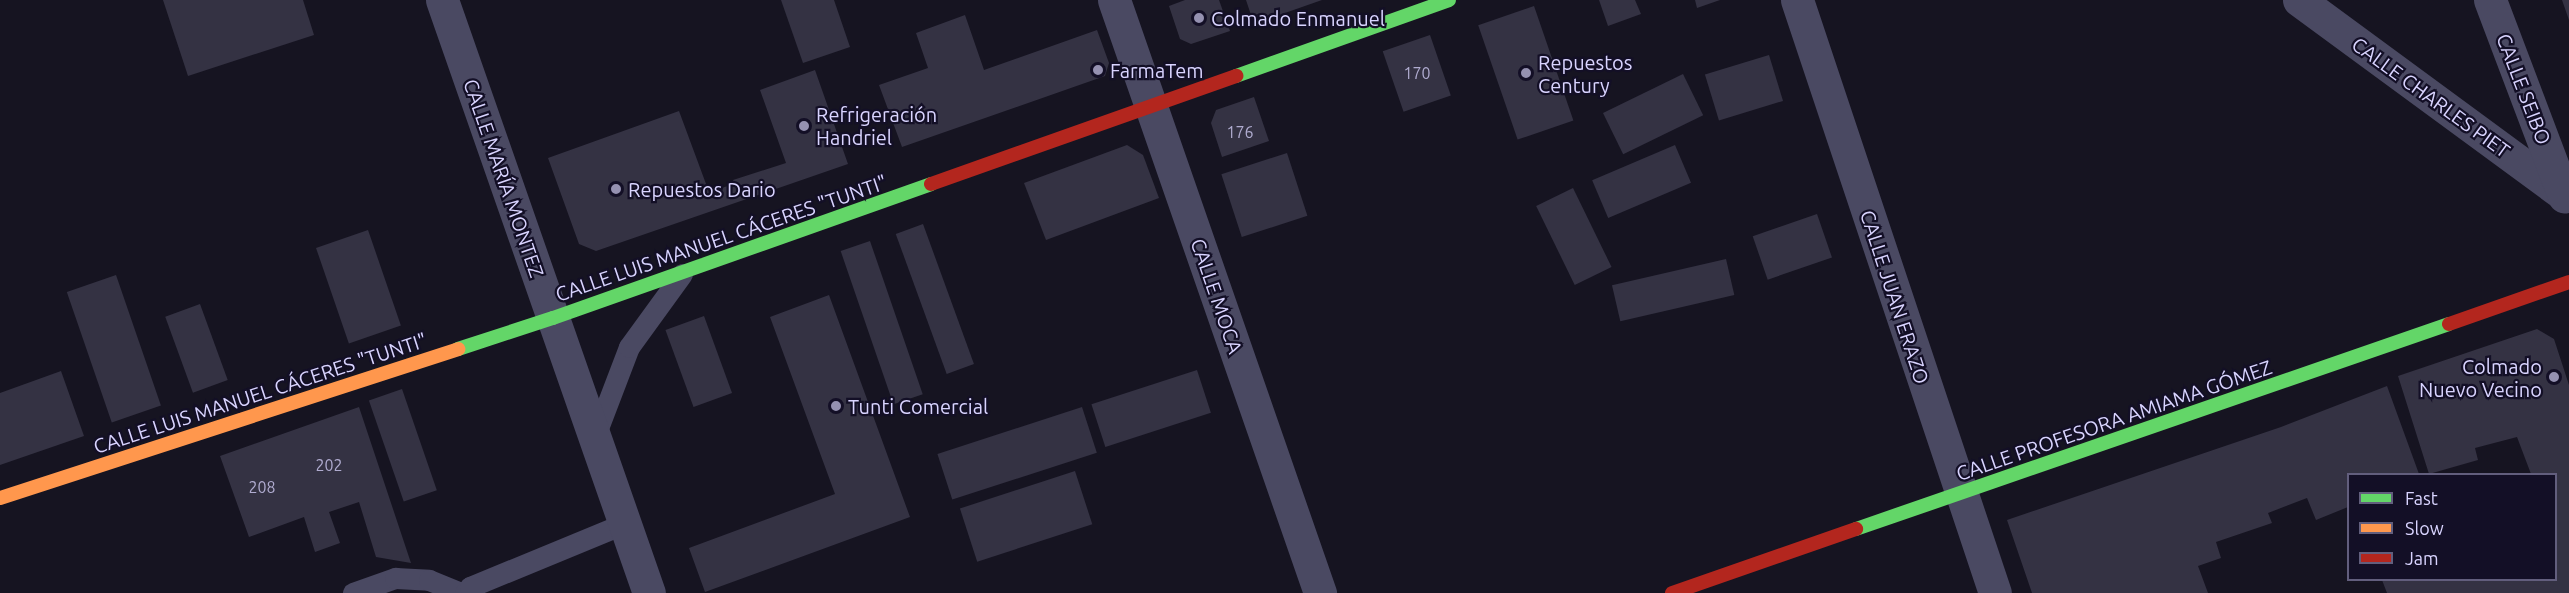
<!DOCTYPE html>
<html>
<head>
<meta charset="utf-8">
<style>
	body { margin:0 }
	#map { position:relative; width:2569px; height:593px; overflow:hidden; background:#161421; font-family:Ubuntu,sans-serif }
	div>[style] { position:absolute }
	.building>* { inset:0; background:#343243; transform-origin:0 0 }
	.lane>* { height:21px; margin:-10.5px; padding:0 10.5px; transform-origin:10.5px; border-radius:10.5px; background:#4a4962 }
	.street>* { height:33px; margin:-16.5px; padding:0 16.5px; transform-origin:16.5px; border-radius:16.5px; background:#4a4962 }
	.fast>* { height:14px; margin:-7px; padding:0 7px; transform-origin:7px; border-radius:7px; background:#63d668 }
	.slow>* { height:14px; margin:-7px; padding:0 7px; transform-origin:7px; border-radius:7px; background:#ff974d }
	.jam>* { height:14px; margin:-7px; padding:0 7px; transform-origin:7px; border-radius:7px; background:#b3261e }
	.dots>* { width:16px; height:16px; translate:-50% -50%; box-sizing:border-box; border:3px solid #130f26; border-radius:50% }
	span { translate:-50% -50%; white-space:nowrap; text-align:center; line-height:1.15; -webkit-text-stroke:4.5px #130f26; paint-order:stroke }
	.number-label { font-size:16px; color:#b0acd0 }
	.number-label span { -webkit-text-stroke-width:0 }
	.poi-label { font-size:20px; color:#d9d4ff }
	.left { translate:0 -50%; text-align:left }
	.right { translate:-100% -50%; text-align:right }
	.street-label { font-size:20px; color:#d9d4ff }
	.legend { position:absolute; left:2347px; top:473px; width:210px; height:108px; box-sizing:border-box; background:#130f26; border:2px solid #625e7d; margin:0; padding:8px 10px; list-style:none; font-size:18px; color:#d9d4ff }
	.legend li { display:flex; align-items:center; gap:12px; height:30px }
	.legend b { width:30px; border:2px solid #625e7d }
</style>
</head>
<body>
<div id="map">
	<div class="building">
		<i style="clip-path:polygon(163px 0,303px 0,314px 35px,188px 76px)"></i>
		<i style="clip-path:polygon(781px 0,834px 0,850px 47px,803px 63px)"></i>
		<i style="clip-path:polygon(1185px 0,1219px 0,1230px 31px,1191px 44px,1180px 39px,1169px 6px)"></i>
		<i style="clip-path:polygon(1246px 0,1322px 0,1254px 24px)"></i>
		<i style="clip-path:polygon(1599px 0,1635px 0,1641px 14px,1608px 26px)"></i>
		<i style="clip-path:polygon(1695px 0,1720px 0,1697px 8px)"></i>
		<i style="clip-path:polygon(2562px 0,2569px 0,2569px 20px)"></i>
		<i style="left:1534px;top:6px;width:121px;height:59px;rotate:71deg"></i>
		<i style="clip-path:polygon(965px 15px,984px 70px,1097px 30px,1109px 63px,1105px 76px,902px 147px,879px 85px,928px 68px,916px 33px)"></i>
		<i style="left:1430px;top:35px;width:64px;height:50px;rotate:71deg"></i>
		<i style="left:1769px;top:55px;width:48px;height:67px;rotate:73deg"></i>
		<i style="clip-path:polygon(815px 70px,848px 164px,596px 251px,579px 244px,548px 158px,679px 111px,709px 192px,734px 184px,733px 180px,786px 163px,760px 90px)"></i>
		<i style="left:1683px;top:74px;width:46px;height:89px;rotate:64deg"></i>
		<i style="clip-path:polygon(1254px 97px,1269px 141px,1222px 157px,1211px 123px,1216px 110px)"></i>
		<i style="clip-path:polygon(1127px 145px,1143px 155px,1159px 198px,1046px 240px,1024px 183px)"></i>
		<i style="left:1675px;top:145px;width:41px;height:90px;rotate:67deg"></i>
		<i style="left:1287px;top:153px;width:66px;height:69px;rotate:72deg"></i>
		<i style="left:1573px;top:188px;width:88px;height:41px;rotate:64deg"></i>
		<i style="left:1817px;top:214px;width:46px;height:68px;rotate:71deg"></i>
		<i style="left:923px;top:224px;width:149px;height:29px;rotate:70deg"></i>
		<i style="left:368px;top:230px;width:101px;height:55px;rotate:71deg"></i>
		<i style="left:870px;top:241px;width:162px;height:31px;rotate:71deg"></i>
		<i style="left:1726px;top:259px;width:37px;height:117px;rotate:77deg"></i>
		<i style="left:116px;top:275px;width:138px;height:52px;rotate:71deg"></i>
		<i style="clip-path:polygon(829px 295px,910px 517px,705px 592px,689px 548px,835px 494px,770px 317px)"></i>
		<i style="left:200px;top:304px;width:81px;height:37px;rotate:70deg"></i>
		<i style="left:704px;top:316px;width:82px;height:41px;rotate:70deg"></i>
		<i style="clip-path:polygon(2537px 329px,2554px 339px,2569px 385px,2569px 593px,2387px 593px,2382px 580px,2556px 580px,2556px 474px,2531px 474px,2517px 437px,2475px 448px,2478px 460px,2429px 474px,2398px 376px)"></i>
		<i style="left:1197px;top:370px;width:45px;height:111px;rotate:72deg"></i>
		<i style="clip-path:polygon(61px 371px,84px 436px,0 465px,0 393px)"></i>
		<i style="clip-path:polygon(2387px 386px,2419px 474px,2348px 474px,2348px 507px,2316px 520px,2307px 498px,2268px 513px,2272px 523px,2216px 542px,2221px 558px,2198px 566px,2208px 593px,2032px 593px,2007px 520px,2281px 427px)"></i>
		<i style="left:402px;top:389px;width:107px;height:35px;rotate:71deg"></i>
		<i style="clip-path:polygon(359px 407px,411px 563px,376px 557px,359px 502px,329px 512px,340px 543px,315px 552px,304px 517px,249px 537px,220px 456px)"></i>
		<i style="left:1082px;top:407px;width:48px;height:152px;rotate:72deg"></i>
		<i style="left:1075px;top:471px;width:56px;height:121px;rotate:72deg"></i>
	</div>
	<div class="lane">
		<i style="left:595px;top:436px;width:95px;rotate:-69.1deg"></i>
		<i style="left:629px;top:347px;width:90px;rotate:-54deg"></i>
		<i style="left:353px;top:593px;width:45px;rotate:-19.7deg"></i>
		<i style="left:395px;top:578px;width:34px;rotate:3deg"></i>
		<i style="left:429px;top:580px;width:35px;rotate:22deg"></i>
		<i style="left:465px;top:593px;width:8px;rotate:-50deg"></i>
		<i style="left:470px;top:587px;width:168px;rotate:-22.4deg"></i>
	</div>
	<div class="street">
		<i style="left:442px;top:0;width:628px;rotate:70.76deg"></i>
		<i style="left:1114px;top:0;width:628px;rotate:70.84deg"></i>
		<i style="left:1797px;top:0;width:625px;rotate:71.54deg"></i>
		<i style="left:2299px;top:0;width:329px;rotate:36.3deg"></i>
		<i style="left:2490px;top:0;width:210px;rotate:69.3deg"></i>
	</div>
	<div class="fast">
		<i style="left:1236px;top:76px;width:226px;rotate:-19.6deg"></i>
		<i style="left:458px;top:349px;width:100px;rotate:-18.1deg"></i>
		<i style="left:553px;top:318px;width:401px;rotate:-19.5deg"></i>
		<i style="left:1856px;top:529px;width:627px;rotate:-19.07deg"></i>
	</div>
	<div class="slow">
		<i style="left:0;top:498px;width:482px;rotate:-18deg"></i>
	</div>
	<div class="jam">
		<i style="left:931px;top:184px;width:324px;rotate:-19.5deg"></i>
		<i style="left:2449px;top:324px;width:127px;rotate:-19.3deg"></i>
		<i style="left:1672px;top:593px;width:195px;rotate:-19.2deg"></i>
	</div>
	<div class="dots">
		<i style="left:1199px;top:18px;background:#9591b1"></i>
		<i style="left:1098px;top:70px;background:#9591b1"></i>
		<i style="left:1526px;top:73px;background:#9591b1"></i>
		<i style="left:804px;top:126px;background:#9591b1"></i>
		<i style="left:616px;top:189px;background:#9591b1"></i>
		<i style="left:2554px;top:377px;background:#9591b1"></i>
		<i style="left:836px;top:406px;background:#9591b1"></i>
	</div>
	<div class="number-label">
		<span style="left:1417px;top:73px">170</span>
		<span style="left:1240px;top:132px">176</span>
		<span style="left:329px;top:465px">202</span>
		<span style="left:262px;top:487px">208</span>
	</div>
	<div class="poi-label">
		<span class="left" style="left:1211px;top:18px">Colmado Enmanuel</span>
		<span class="left" style="left:1538px;top:74px">Repuestos<br>Century</span>
		<span class="left" style="left:1110px;top:70px">FarmaTem</span>
		<span class="left" style="left:816px;top:126px">Refrigeración<br>Handriel</span>
		<span class="left" style="left:628px;top:189px">Repuestos Dario</span>
		<span class="right" style="left:2542px;top:378px">Colmado<br>Nuevo Vecino</span>
		<span class="left" style="left:848px;top:406px">Tunti Comercial</span>
	</div>
	<div class="street-label">
		<span style="left:2524px;top:89px;rotate:69deg">CALLE SEIBO</span>
		<span style="left:2431px;top:97px;rotate:36deg">CALLE CHARLES PIET</span>
		<span style="left:504px;top:178px;rotate:71deg">CALLE MARÍA MONTEZ</span>
		<span style="left:721px;top:238px;rotate:-19deg">CALLE LUIS MANUEL CÁCERES "TUNTI"</span>
		<span style="left:1217px;top:296px;rotate:71deg">CALLE MOCA</span>
		<span style="left:1895px;top:297px;rotate:72deg">CALLE JUAN ERAZO</span>
		<span style="left:260px;top:393px;rotate:-18deg">CALLE LUIS MANUEL CÁCERES "TUNTI"</span>
		<span style="left:2114px;top:420px;rotate:-19deg">CALLE PROFESORA AMIAMA GÓMEZ</span>
	</div>
	<ul class="legend">
	<li><b style="height:8px;background:#63d668"></b>Fast</li>
	<li><b style="height:8px;background:#ff974d"></b>Slow</li>
	<li><b style="height:8px;background:#b3261e"></b>Jam</li>
	</ul>
</div>
</body>
</html>
